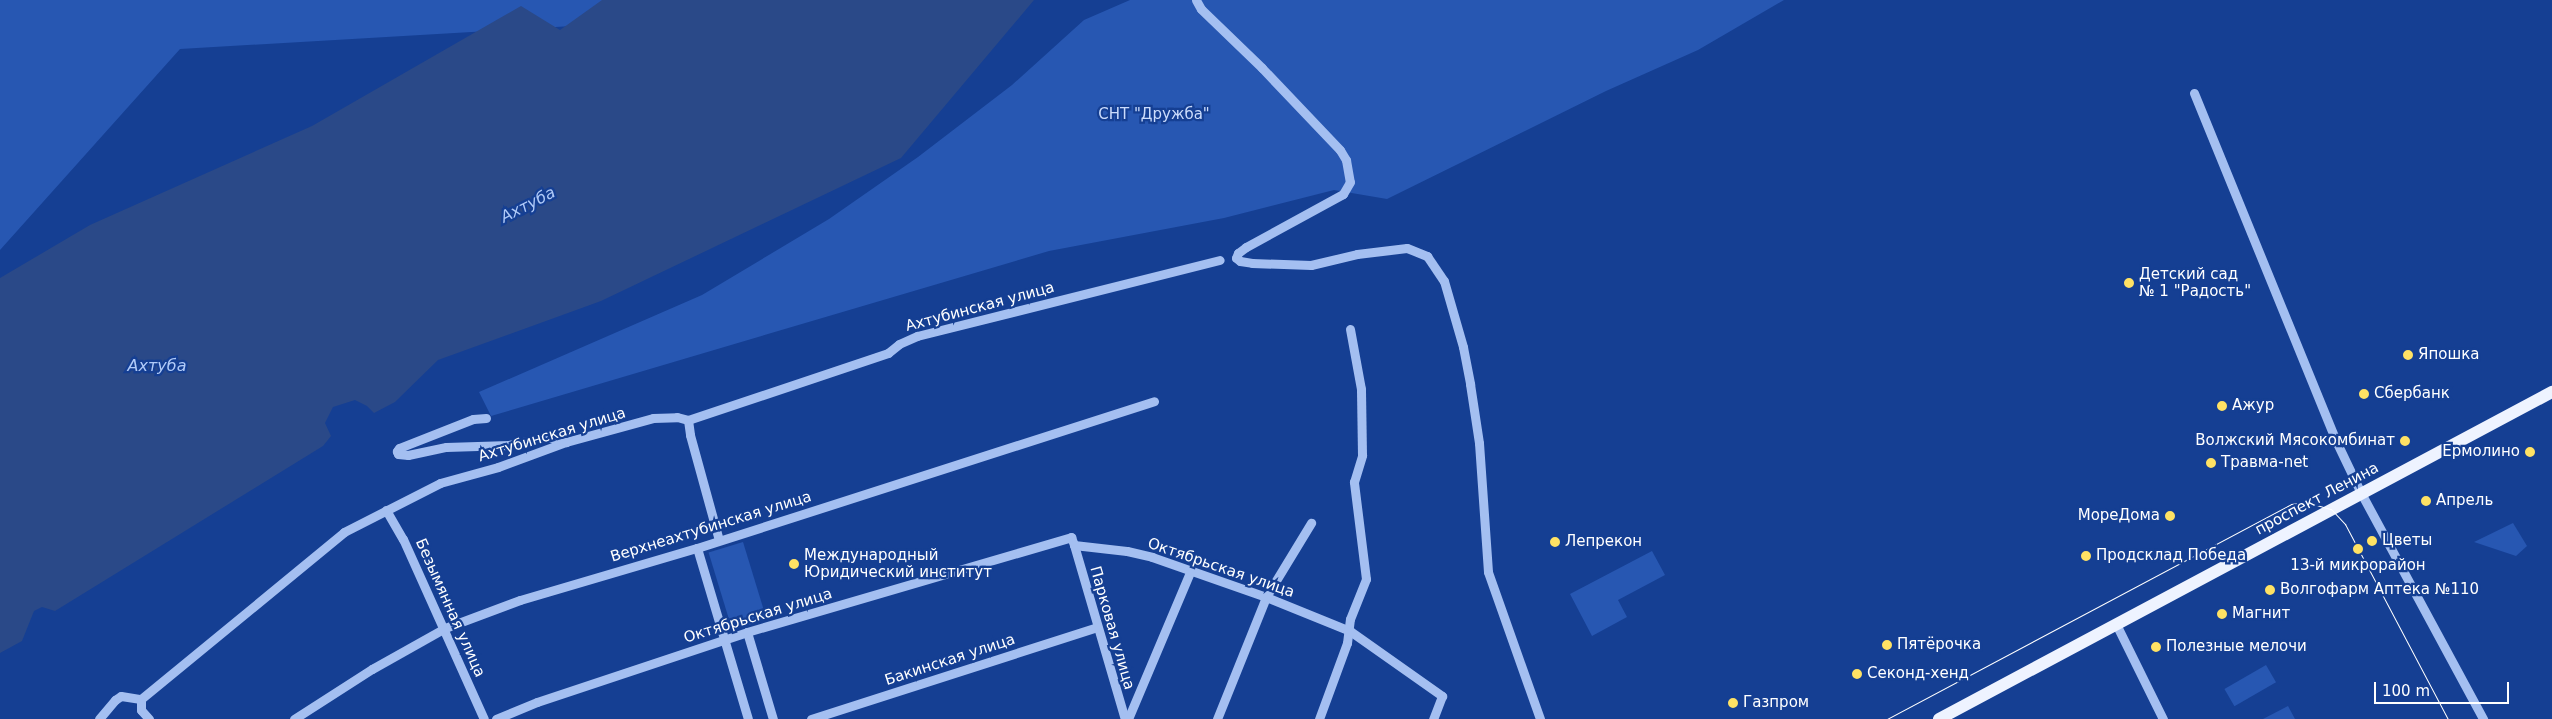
<!DOCTYPE html>
<html>
<head>
<meta charset="utf-8">
<style>
	body { margin:0 }
	#map { position:relative; width:2552px; height:719px; overflow:hidden; background:#153f93; font-family:"DejaVu Sans",sans-serif }
	div>[style] { position:absolute }
	.green>* { inset:0; background:#2757b2; transform-origin:0 0 }
	.water>* { inset:0; background:#2a4988 }
	.minor>* { height:9px; margin:-4.5px; padding:0 4.5px; transform-origin:4.5px; border-radius:4.5px; background:#a4bff1 }
	.major>* { height:12px; margin:-6px; padding:0 6px; transform-origin:6px; border-radius:6px; background:#eef3ff }
	.tram>* { height:1px; margin:-0.5px; padding:0 0.5px; transform-origin:0.5px; border-radius:0.5px; background:#fff }
	.dots>* { width:14px; height:14px; translate:-50% -50%; box-sizing:border-box; border:2px solid #153f93; border-radius:50% }
	span { translate:-50% -50%; white-space:nowrap; text-align:center; line-height:1.15; -webkit-text-stroke:4.5px #153f93; paint-order:stroke }
	.park-label { font-size:15px; color:#cbdcfc }
	.poi-label { font-size:15px; color:#fff }
	.left { translate:0 -50%; text-align:left }
	.right { translate:-100% -50%; text-align:right }
	.street-label { font-size:15px; color:#fff }
	.water-label { font-size:16px; color:#b0caf8; font-style:italic }
	.scale { position:absolute; left:2374px; top:682px; width:135px; height:22px; box-sizing:border-box; border:2px solid #fff; border-top:0; padding-left:6px; font-size:15px; line-height:18px; white-space:nowrap; color:#fff; -webkit-text-stroke:4px #153f93; paint-order:stroke }
</style>
</head>
<body>
<div id="map">
	<div class="green">
		<i style="clip-path:polygon(0 0,635px 0,607px 24px,180px 49px,0 250px)"></i>
		<i style="clip-path:polygon(1130px 0,1784px 0,1698px 50px,1606px 91px,1387px 199px,1334px 190px,1224px 218px,1049px 251px,491px 416px,479px 392px,702px 295px,829px 219px,918px 157px,1012px 85px,1084px 20px)"></i>
		<i style="clip-path:polygon(2513px 523px,2527px 546px,2516px 556px,2474px 542px)"></i>
		<i style="left:743px;top:542px;width:81px;height:36px;rotate:73deg"></i>
		<i style="clip-path:polygon(1652px 551px,1665px 575px,1618px 600px,1627px 617px,1592px 636px,1570px 594px)"></i>
		<i style="left:2266px;top:665px;width:20px;height:48px;rotate:60deg"></i>
		<i style="clip-path:polygon(2288px 706px,2295px 719px,2263px 719px)"></i>
	</div>
	<div class="water">
		<i style="clip-path:polygon(602px 0,1034px 0,901px 158px,601px 301px,438px 360px,395px 402px,374px 413px,367px 406px,355px 400px,333px 407px,325px 423px,331px 436px,323px 446px,55px 611px,42px 607px,34px 611px,22px 641px,0 653px,0 278px,90px 225px,312px 126px,521px 6px,560px 30px)"></i>
	</div>
	<div class="minor">
		<i style="left:1196px;top:0;width:10px;rotate:61deg"></i>
		<i style="left:1201px;top:9px;width:85px;rotate:44deg"></i>
		<i style="left:1262px;top:68px;width:113px;rotate:46.4deg"></i>
		<i style="left:1340px;top:150px;width:12px;rotate:59deg"></i>
		<i style="left:1346px;top:160px;width:22px;rotate:80deg"></i>
		<i style="left:1350px;top:182px;width:14px;rotate:120deg"></i>
		<i style="left:1343px;top:194px;width:111px;rotate:151.3deg"></i>
		<i style="left:1246px;top:247px;width:10px;rotate:143deg"></i>
		<i style="left:1238px;top:253px;width:5px;rotate:112deg"></i>
		<i style="left:1236px;top:258px;width:5px;rotate:37deg"></i>
		<i style="left:1240px;top:261px;width:12px;rotate:9deg"></i>
		<i style="left:1252px;top:263px;width:59px;rotate:1.9deg"></i>
		<i style="left:1311px;top:265px;width:47px;rotate:-13.4deg"></i>
		<i style="left:1357px;top:254px;width:50px;rotate:-6.8deg"></i>
		<i style="left:1407px;top:248px;width:22px;rotate:22deg"></i>
		<i style="left:1427px;top:256px;width:30px;rotate:56deg"></i>
		<i style="left:1444px;top:281px;width:69px;rotate:73.9deg"></i>
		<i style="left:1463px;top:347px;width:38px;rotate:79deg"></i>
		<i style="left:1470px;top:384px;width:60px;rotate:81.3deg"></i>
		<i style="left:1479px;top:443px;width:129px;rotate:86deg"></i>
		<i style="left:1488px;top:572px;width:156px;rotate:70.5deg"></i>
		<i style="left:2194px;top:93px;width:378px;rotate:67.8deg"></i>
		<i style="left:2337px;top:443px;width:55px;rotate:64.4deg"></i>
		<i style="left:2361px;top:493px;width:257px;rotate:61.6deg"></i>
		<i style="left:486px;top:418px;width:13px;rotate:176deg"></i>
		<i style="left:473px;top:419px;width:79px;rotate:158.6deg"></i>
		<i style="left:399px;top:448px;width:4px;rotate:124deg"></i>
		<i style="left:397px;top:451px;width:3px;rotate:72deg"></i>
		<i style="left:398px;top:454px;width:10px;rotate:6deg"></i>
		<i style="left:408px;top:455px;width:39px;rotate:-12deg"></i>
		<i style="left:446px;top:447px;width:63px;rotate:-1.8deg"></i>
		<i style="left:509px;top:445px;width:39px;rotate:-12deg"></i>
		<i style="left:547px;top:437px;width:20px;rotate:15deg"></i>
		<i style="left:688px;top:420px;width:15px;rotate:82deg"></i>
		<i style="left:690px;top:435px;width:109px;rotate:74.6deg"></i>
		<i style="left:386px;top:510px;width:34px;rotate:60deg"></i>
		<i style="left:403px;top:539px;width:197px;rotate:65.8deg"></i>
		<i style="left:1074px;top:545px;width:181px;rotate:73.7deg"></i>
		<i style="left:697px;top:548px;width:178px;rotate:73.4deg"></i>
		<i style="left:2117px;top:626px;width:104px;rotate:63.7deg"></i>
		<i style="left:747px;top:632px;width:91px;rotate:73.4deg"></i>
		<i style="left:141px;top:699px;width:11px;rotate:90deg"></i>
		<i style="left:141px;top:710px;width:12px;rotate:48deg"></i>
		<i style="left:99px;top:719px;width:25px;rotate:-50deg"></i>
		<i style="left:115px;top:700px;width:7px;rotate:-34deg"></i>
		<i style="left:121px;top:696px;width:20px;rotate:9deg"></i>
		<i style="left:141px;top:699px;width:263px;rotate:-39.4deg"></i>
		<i style="left:344px;top:532px;width:108px;rotate:-27deg"></i>
		<i style="left:440px;top:483px;width:60px;rotate:-15.4deg"></i>
		<i style="left:498px;top:467px;width:72px;rotate:-20.2deg"></i>
		<i style="left:566px;top:442px;width:90px;rotate:-15.4deg"></i>
		<i style="left:653px;top:418px;width:24px;rotate:-2deg"></i>
		<i style="left:677px;top:417px;width:11px;rotate:15deg"></i>
		<i style="left:688px;top:420px;width:211px;rotate:-18.5deg"></i>
		<i style="left:888px;top:353px;width:14px;rotate:-39deg"></i>
		<i style="left:899px;top:344px;width:20px;rotate:-24deg"></i>
		<i style="left:917px;top:336px;width:312px;rotate:-14.1deg"></i>
		<i style="left:294px;top:719px;width:93px;rotate:-32.7deg"></i>
		<i style="left:372px;top:669px;width:84px;rotate:-29.3deg"></i>
		<i style="left:445px;top:628px;width:80px;rotate:-20.5deg"></i>
		<i style="left:520px;top:600px;width:184px;rotate:-16.4deg"></i>
		<i style="left:697px;top:548px;width:480px;rotate:-17.8deg"></i>
		<i style="left:496px;top:719px;width:44px;rotate:-22.5deg"></i>
		<i style="left:537px;top:702px;width:221px;rotate:-18.4deg"></i>
		<i style="left:747px;top:632px;width:338px;rotate:-16.3deg"></i>
		<i style="left:1071px;top:537px;width:9px;rotate:69deg"></i>
		<i style="left:1074px;top:545px;width:53px;rotate:6.5deg"></i>
		<i style="left:1127px;top:551px;width:26px;rotate:13deg"></i>
		<i style="left:1152px;top:557px;width:121px;rotate:19.3deg"></i>
		<i style="left:1266px;top:597px;width:91px;rotate:22deg"></i>
		<i style="left:1350px;top:631px;width:113px;rotate:35.2deg"></i>
		<i style="left:1442px;top:696px;width:25px;rotate:111deg"></i>
		<i style="left:811px;top:719px;width:300px;rotate:-17.8deg"></i>
		<i style="left:1128px;top:719px;width:162px;rotate:-67.1deg"></i>
		<i style="left:1217px;top:719px;width:131px;rotate:-68.1deg"></i>
		<i style="left:1266px;top:597px;width:87px;rotate:-58.7deg"></i>
		<i style="left:1319px;top:719px;width:81px;rotate:-69.8deg"></i>
		<i style="left:1347px;top:643px;width:24px;rotate:-83deg"></i>
		<i style="left:1350px;top:619px;width:43px;rotate:-68.2deg"></i>
		<i style="left:1366px;top:579px;width:98px;rotate:-97.1deg"></i>
		<i style="left:1354px;top:482px;width:28px;rotate:-73deg"></i>
		<i style="left:1362px;top:455px;width:66px;rotate:-90.9deg"></i>
		<i style="left:1361px;top:389px;width:61px;rotate:-100.4deg"></i>
	</div>
	<div class="major">
		<i style="left:1939px;top:719px;width:695px;rotate:-28.08deg"></i>
	</div>
	<div class="tram">
		<i style="left:1887px;top:719px;width:458px;rotate:-28deg"></i>
		<i style="left:2291px;top:504px;width:15px;rotate:-8deg"></i>
		<i style="left:2306px;top:502px;width:26px;rotate:16deg"></i>
		<i style="left:2331px;top:509px;width:21px;rotate:47deg"></i>
		<i style="left:2345px;top:524px;width:221px;rotate:62.2deg"></i>
	</div>
	<div class="dots">
		<i style="left:2129px;top:283px;background:#ffe264"></i>
		<i style="left:2408px;top:355px;background:#ffe264"></i>
		<i style="left:2364px;top:394px;background:#ffe264"></i>
		<i style="left:2222px;top:406px;background:#ffe264"></i>
		<i style="left:2405px;top:441px;background:#ffe264"></i>
		<i style="left:2530px;top:452px;background:#ffe264"></i>
		<i style="left:2211px;top:463px;background:#ffe264"></i>
		<i style="left:2426px;top:501px;background:#ffe264"></i>
		<i style="left:2170px;top:516px;background:#ffe264"></i>
		<i style="left:2372px;top:541px;background:#ffe264"></i>
		<i style="left:1555px;top:542px;background:#ffe264"></i>
		<i style="left:2358px;top:549px;background:#ffe264"></i>
		<i style="left:2086px;top:556px;background:#ffe264"></i>
		<i style="left:794px;top:564px;background:#ffe264"></i>
		<i style="left:2270px;top:590px;background:#ffe264"></i>
		<i style="left:2222px;top:614px;background:#ffe264"></i>
		<i style="left:1887px;top:645px;background:#ffe264"></i>
		<i style="left:2156px;top:647px;background:#ffe264"></i>
		<i style="left:1857px;top:674px;background:#ffe264"></i>
		<i style="left:1733px;top:703px;background:#ffe264"></i>
	</div>
	<div class="park-label">
		<span style="left:1154px;top:115px">СНТ "Дружба"</span>
	</div>
	<div class="poi-label">
		<span class="left" style="left:2139px;top:283px">Детский сад<br>№ 1 "Радость"</span>
		<span class="left" style="left:2418px;top:355px">Япошка</span>
		<span class="left" style="left:2374px;top:394px">Сбербанк</span>
		<span class="left" style="left:2232px;top:406px">Ажур</span>
		<span class="right" style="left:2395px;top:441px">Волжский Мясокомбинат</span>
		<span class="right" style="left:2520px;top:452px">Ермолино</span>
		<span class="left" style="left:2221px;top:463px">Травма-net</span>
		<span class="left" style="left:2436px;top:501px">Апрель</span>
		<span class="right" style="left:2160px;top:516px">МореДома</span>
		<span class="left" style="left:2382px;top:541px">Цветы</span>
		<span class="left" style="left:1565px;top:542px">Лепрекон</span>
		<span class="left" style="left:804px;top:564px">Международный<br>Юридический институт</span>
		<span class="left" style="left:2096px;top:556px">Продсклад Победа</span>
		<span style="left:2358px;top:566px">13-й микрорайон</span>
		<span class="left" style="left:2280px;top:590px">Волгофарм Аптека №110</span>
		<span class="left" style="left:2232px;top:614px">Магнит</span>
		<span class="left" style="left:1897px;top:645px">Пятёрочка</span>
		<span class="left" style="left:2166px;top:647px">Полезные мелочи</span>
		<span class="left" style="left:1867px;top:674px">Секонд-хенд</span>
		<span class="left" style="left:1743px;top:703px">Газпром</span>
	</div>
	<div class="street-label">
		<span style="left:980px;top:307px;rotate:-15deg">Ахтубинская улица</span>
		<span style="left:552px;top:435px;rotate:-17deg">Ахтубинская улица</span>
		<span style="left:2317px;top:499px;rotate:-28deg">проспект Ленина</span>
		<span style="left:711px;top:527px;rotate:-17deg">Верхнеахтубинская улица</span>
		<span style="left:1221px;top:568px;rotate:19deg">Октябрьская улица</span>
		<span style="left:450px;top:608px;rotate:66deg">Безымянная улица</span>
		<span style="left:758px;top:616px;rotate:-17deg">Октябрьская улица</span>
		<span style="left:1112px;top:628px;rotate:74deg">Парковая улица</span>
		<span style="left:950px;top:660px;rotate:-18deg">Бакинская улица</span>
	</div>
	<div class="water-label">
		<span style="left:528px;top:205px;rotate:-27deg">Ахтуба</span>
		<span style="left:157px;top:366px">Ахтуба</span>
	</div>
	<div class="scale">100 m</div>
</div>
</body>
</html>
